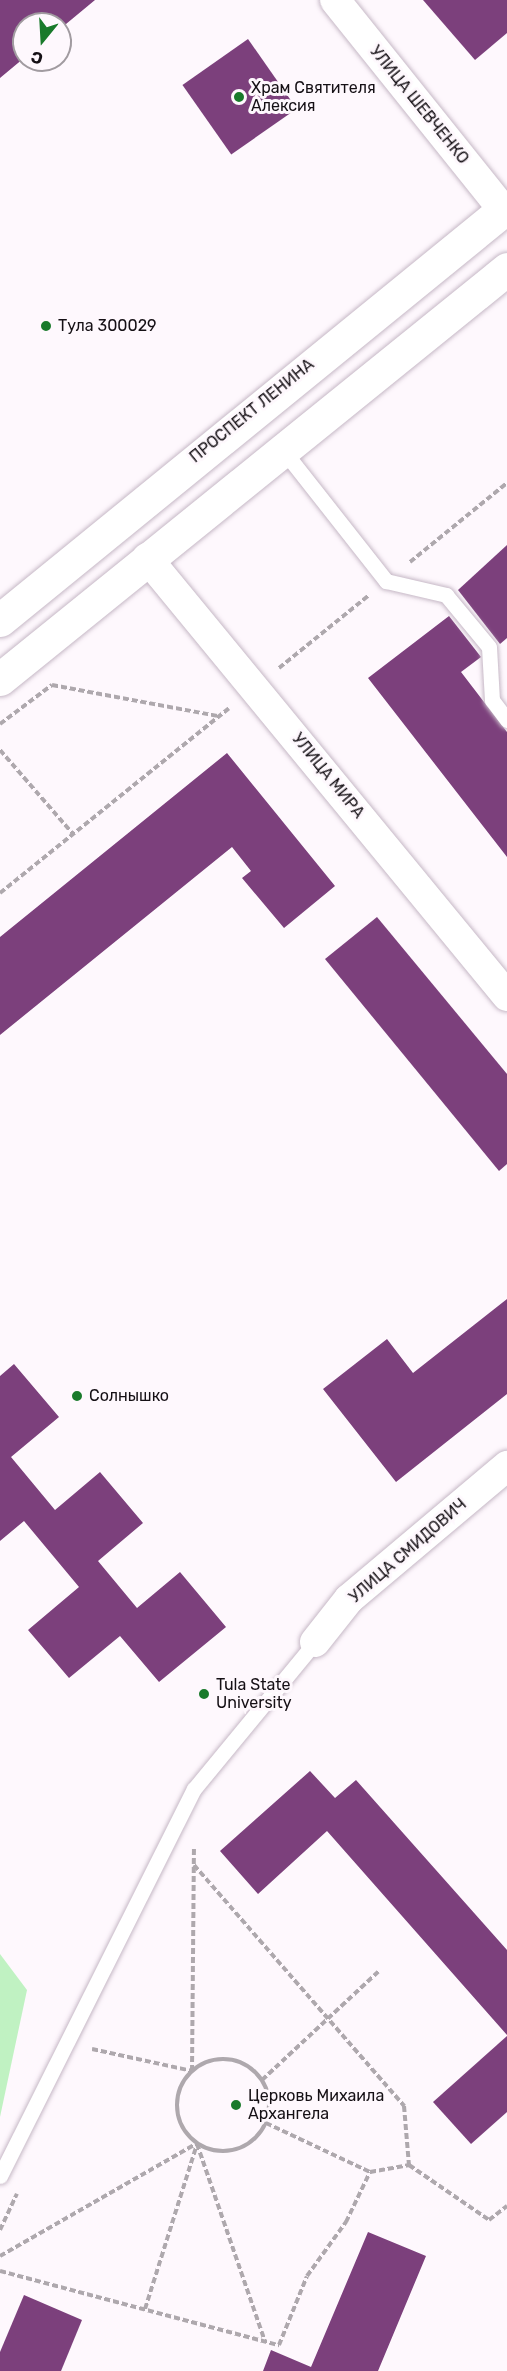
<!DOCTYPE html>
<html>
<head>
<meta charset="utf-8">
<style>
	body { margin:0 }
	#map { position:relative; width:507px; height:2371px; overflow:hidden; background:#fef8fd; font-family:Rubik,sans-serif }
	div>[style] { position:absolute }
	.green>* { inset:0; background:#c0f2c2 }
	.building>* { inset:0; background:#7c407c; transform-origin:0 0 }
	.path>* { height:4px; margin-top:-2px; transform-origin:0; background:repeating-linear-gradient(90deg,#aea8ad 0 6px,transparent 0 9px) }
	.path>.ring { margin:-2px; padding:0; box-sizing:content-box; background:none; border:4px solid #aea8ad; border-radius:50% }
	.roads { filter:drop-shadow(0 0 2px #c6b8c6) drop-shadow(0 0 2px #c6b8c6) }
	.lane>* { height:15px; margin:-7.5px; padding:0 7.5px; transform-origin:7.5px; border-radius:7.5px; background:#fff }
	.street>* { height:30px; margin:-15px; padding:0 15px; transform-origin:15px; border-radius:15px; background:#fff }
	.primary>* { height:33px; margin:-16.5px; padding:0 16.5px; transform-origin:16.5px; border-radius:16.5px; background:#fff }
	.dots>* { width:16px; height:16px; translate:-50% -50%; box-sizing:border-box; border:3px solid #fef8fd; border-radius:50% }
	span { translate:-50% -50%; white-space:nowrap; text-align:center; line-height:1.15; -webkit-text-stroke:6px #fef8fd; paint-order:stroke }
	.poi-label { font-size:16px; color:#151015 }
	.left { translate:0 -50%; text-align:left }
	.street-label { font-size:16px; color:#151015 }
	.north { position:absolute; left:12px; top:12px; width:60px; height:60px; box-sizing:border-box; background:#fef8fd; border:2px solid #a19ba0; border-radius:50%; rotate:198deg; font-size:16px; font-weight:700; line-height:24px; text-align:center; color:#151015 }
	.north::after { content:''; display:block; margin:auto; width:21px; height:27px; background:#197a2b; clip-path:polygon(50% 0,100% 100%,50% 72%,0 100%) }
</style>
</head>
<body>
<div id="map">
	<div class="green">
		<i style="clip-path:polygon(0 1954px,27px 1990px,0 2117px)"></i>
	</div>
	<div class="building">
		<i style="clip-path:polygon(0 0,95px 0,60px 29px,60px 24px,24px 24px,24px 58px,0 78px)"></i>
		<i style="clip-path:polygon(423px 0,507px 0,507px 33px,475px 60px)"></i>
		<i style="left:248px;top:39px;width:85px;height:80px;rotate:55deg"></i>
		<i style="clip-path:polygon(507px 545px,507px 638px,500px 644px,458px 590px)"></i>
		<i style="clip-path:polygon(449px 616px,481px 657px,461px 672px,507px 732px,507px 857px,368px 678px)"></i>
		<i style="clip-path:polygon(227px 753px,335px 886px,284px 928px,242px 878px,251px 871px,232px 847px,0 1035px,0 937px)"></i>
		<i style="clip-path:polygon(377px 917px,507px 1074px,507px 1164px,499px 1171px,325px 959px)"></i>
		<i style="clip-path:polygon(507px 1299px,507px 1394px,396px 1482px,323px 1389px,387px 1339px,413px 1373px)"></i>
		<i style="clip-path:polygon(14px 1364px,59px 1417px,11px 1457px,55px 1510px,100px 1472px,143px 1523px,98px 1561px,137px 1608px,180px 1572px,226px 1627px,159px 1682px,120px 1636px,69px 1678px,28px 1630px,79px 1587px,24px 1521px,0 1541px,0 1376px)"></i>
		<i style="clip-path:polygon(310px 1771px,335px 1798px,356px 1780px,507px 1950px,507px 2035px,327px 1831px,258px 1894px,220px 1851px)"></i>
		<i style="clip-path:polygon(507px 2036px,507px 2112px,471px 2144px,433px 2102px)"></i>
		<i style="clip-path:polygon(368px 2232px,426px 2256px,378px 2371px,263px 2371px,271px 2350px,311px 2367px)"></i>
		<i style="clip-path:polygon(24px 2295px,82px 2320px,61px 2371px,0 2371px,0 2352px)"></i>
	</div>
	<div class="path">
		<i style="left:410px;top:562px;width:125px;rotate:-39.2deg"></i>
		<i style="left:279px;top:668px;width:116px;rotate:-39deg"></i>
		<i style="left:0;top:724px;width:65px;rotate:-36.9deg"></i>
		<i style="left:52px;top:685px;width:168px;rotate:10.6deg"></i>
		<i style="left:0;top:750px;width:111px;rotate:49deg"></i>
		<i style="left:0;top:893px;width:294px;rotate:-38.9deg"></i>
		<i style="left:194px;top:1865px;width:320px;rotate:48.9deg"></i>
		<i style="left:404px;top:2106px;width:59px;rotate:85.2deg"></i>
		<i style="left:409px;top:2165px;width:97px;rotate:34.5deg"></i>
		<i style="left:489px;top:2220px;width:23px;rotate:-38deg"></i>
		<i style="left:92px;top:2049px;width:102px;rotate:12.4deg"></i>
		<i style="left:192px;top:2071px;width:224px;rotate:-89.5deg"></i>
		<i class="ring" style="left:177px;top:2059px;width:88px;height:88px"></i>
		<i style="left:262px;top:2080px;width:161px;rotate:-43deg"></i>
		<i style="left:266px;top:2123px;width:115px;rotate:25.2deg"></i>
		<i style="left:197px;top:2144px;width:208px;rotate:71deg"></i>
		<i style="left:0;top:2230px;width:40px;rotate:-65deg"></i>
		<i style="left:0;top:2256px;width:227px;rotate:-29.8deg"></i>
		<i style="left:0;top:2271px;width:289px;rotate:14.9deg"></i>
		<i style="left:279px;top:2345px;width:74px;rotate:-67.9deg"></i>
		<i style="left:307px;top:2276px;width:67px;rotate:-54.2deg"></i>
		<i style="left:346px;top:2222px;width:55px;rotate:-64.4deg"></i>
		<i style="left:370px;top:2172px;width:40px;rotate:-10deg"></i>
		<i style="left:145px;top:2309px;width:173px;rotate:-72.5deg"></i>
	</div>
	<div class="roads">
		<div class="lane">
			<i style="left:283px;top:450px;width:167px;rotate:51.8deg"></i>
			<i style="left:386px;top:581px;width:62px;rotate:13.1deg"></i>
			<i style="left:446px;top:595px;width:67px;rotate:50.4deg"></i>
			<i style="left:489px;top:647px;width:53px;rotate:86.8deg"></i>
			<i style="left:492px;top:700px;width:25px;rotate:53deg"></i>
			<i style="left:0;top:2176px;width:433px;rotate:-63.4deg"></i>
			<i style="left:194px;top:1789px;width:190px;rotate:-50.5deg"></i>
		</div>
		<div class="street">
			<i style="left:335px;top:0;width:269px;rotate:51.3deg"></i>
			<i style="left:147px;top:558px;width:567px;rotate:50.58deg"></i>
			<i style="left:315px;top:1642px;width:55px;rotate:-51.7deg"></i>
			<i style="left:349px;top:1599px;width:207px;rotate:-40.1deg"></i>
		</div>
		<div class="primary">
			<i style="left:0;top:620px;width:654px;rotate:-39.17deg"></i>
			<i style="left:0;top:679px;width:652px;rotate:-38.96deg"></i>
		</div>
	</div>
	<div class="dots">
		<i style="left:239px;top:97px;background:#197a2b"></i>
		<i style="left:46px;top:326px;background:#197a2b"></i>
		<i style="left:77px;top:1396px;background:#197a2b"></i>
		<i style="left:204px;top:1694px;background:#197a2b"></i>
		<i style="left:236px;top:2105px;background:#197a2b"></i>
	</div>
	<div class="poi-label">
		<span class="left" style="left:251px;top:97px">Храм Святителя<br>Алексия</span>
		<span class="left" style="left:58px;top:326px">Тула 300029</span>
		<span class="left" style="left:89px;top:1396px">Солнышко</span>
		<span class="left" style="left:216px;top:1694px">Tula State<br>University</span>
		<span class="left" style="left:248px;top:2105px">Церковь Михаила<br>Архангела</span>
	</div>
	<div class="street-label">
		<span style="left:419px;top:105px;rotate:51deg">УЛИЦА ШЕВЧЕНКО</span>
		<span style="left:252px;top:411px;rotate:-39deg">ПРОСПЕКТ ЛЕНИНА</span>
		<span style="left:328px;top:776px;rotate:51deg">УЛИЦА МИРА</span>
		<span style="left:408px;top:1551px;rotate:-41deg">УЛИЦА СМИДОВИЧ</span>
	</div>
	<div class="north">С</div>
</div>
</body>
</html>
